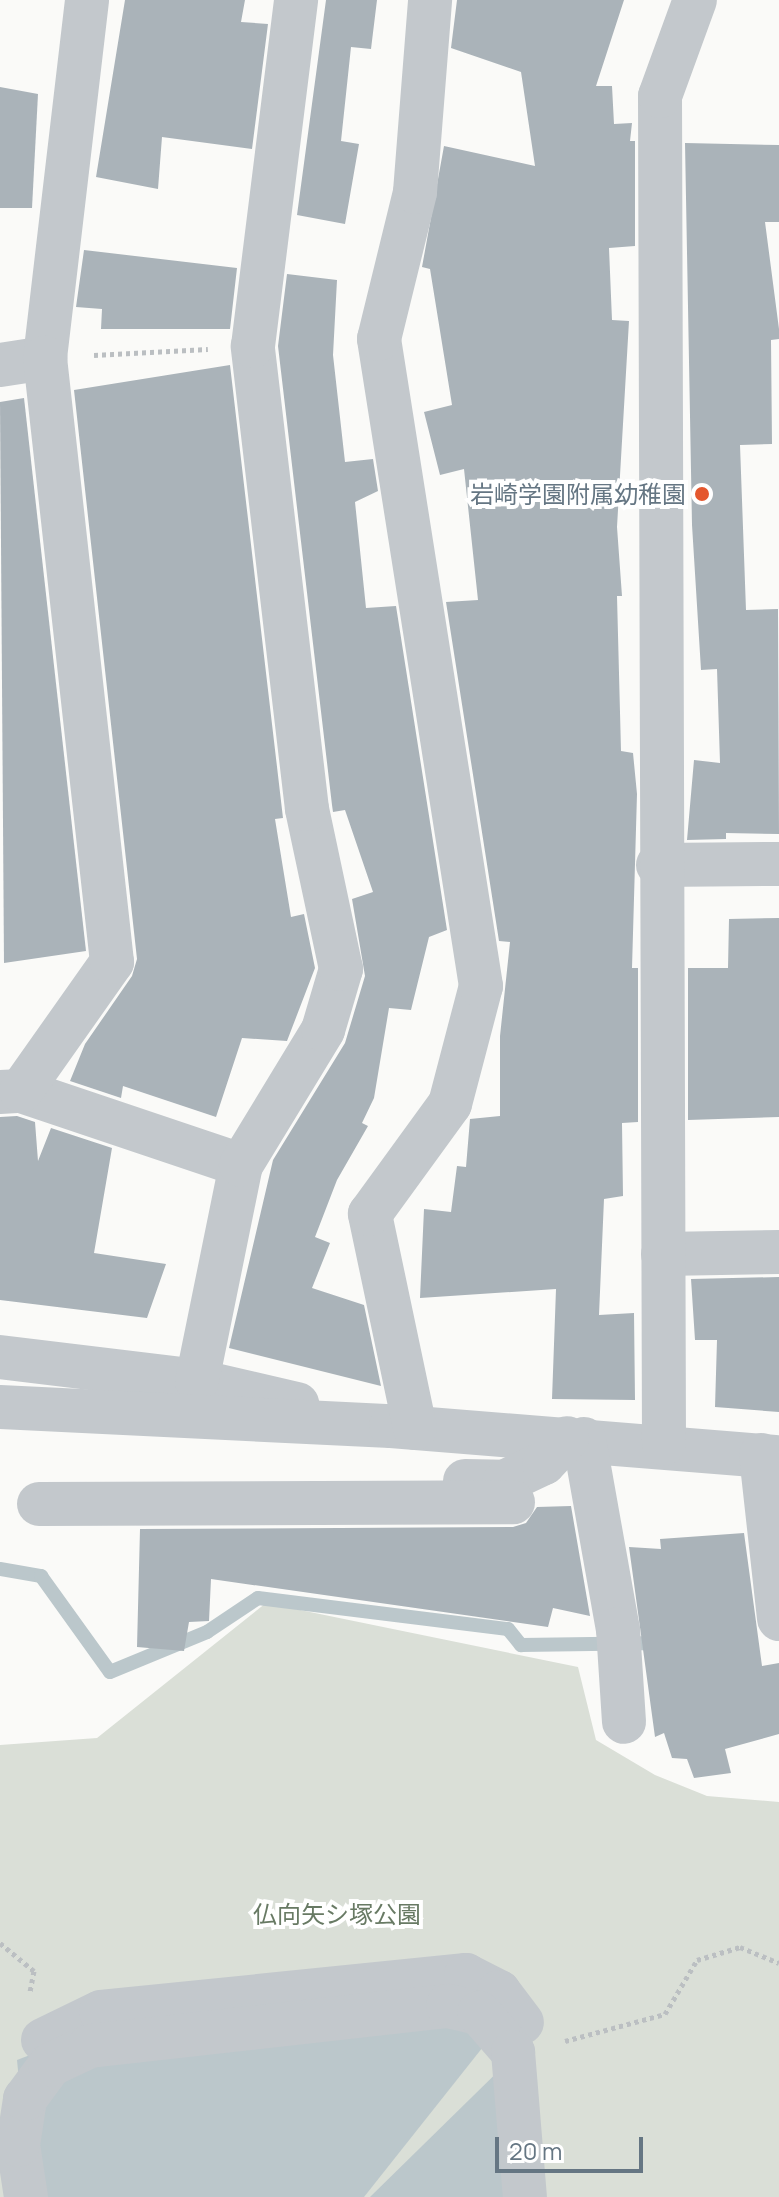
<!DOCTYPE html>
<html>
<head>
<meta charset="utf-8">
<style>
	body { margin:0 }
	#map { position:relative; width:779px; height:2197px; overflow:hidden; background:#fafaf8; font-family:Manrope,"Noto Sans JP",sans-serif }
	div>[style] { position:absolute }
	.green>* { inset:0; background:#dadfd7 }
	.water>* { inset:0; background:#bbc7cb }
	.stream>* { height:14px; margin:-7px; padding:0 7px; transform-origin:7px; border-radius:7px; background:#bbc7cb }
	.building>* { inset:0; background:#aab3b9 }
	.path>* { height:5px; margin-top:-2.5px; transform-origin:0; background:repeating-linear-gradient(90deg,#bbbfc2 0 4px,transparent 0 8px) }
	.minor>* { height:44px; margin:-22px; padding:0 22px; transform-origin:22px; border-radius:22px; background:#c3c8cc }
	.dots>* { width:22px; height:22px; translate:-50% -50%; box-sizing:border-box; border:4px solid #fff; border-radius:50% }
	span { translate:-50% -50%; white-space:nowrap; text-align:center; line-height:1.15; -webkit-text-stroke:8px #fff; paint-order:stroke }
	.poi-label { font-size:24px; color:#657683 }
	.right { translate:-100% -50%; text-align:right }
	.park-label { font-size:24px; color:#687a64 }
	.scale { position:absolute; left:495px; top:2137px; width:148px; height:36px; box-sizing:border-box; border:4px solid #657683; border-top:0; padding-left:10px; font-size:24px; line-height:28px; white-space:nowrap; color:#657683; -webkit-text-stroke:6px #fff; paint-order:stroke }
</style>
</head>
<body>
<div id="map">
	<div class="green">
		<i style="clip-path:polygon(266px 1603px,578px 1667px,596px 1740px,655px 1775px,707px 1796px,779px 1802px,779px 2197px,0 2197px,0 1745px,97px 1738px)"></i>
	</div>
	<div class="water">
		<i style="clip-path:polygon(163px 2004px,498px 2028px,364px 2197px,30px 2197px,17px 2060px)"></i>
		<i style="clip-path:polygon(520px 2050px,527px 2197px,370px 2197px)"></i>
	</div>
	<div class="stream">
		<i style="left:0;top:1569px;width:42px;rotate:9.7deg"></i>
		<i style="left:41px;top:1576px;width:118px;rotate:54.3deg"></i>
		<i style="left:110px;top:1672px;width:105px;rotate:-22.4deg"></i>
		<i style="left:207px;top:1632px;width:61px;rotate:-33.7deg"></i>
		<i style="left:258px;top:1598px;width:252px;rotate:7.1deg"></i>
		<i style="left:508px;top:1629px;width:21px;rotate:51deg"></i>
		<i style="left:521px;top:1645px;width:141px;rotate:-0.8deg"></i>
	</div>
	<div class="building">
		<i style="clip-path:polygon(125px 0,245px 0,241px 22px,268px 24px,252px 149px,162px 137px,158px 189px,96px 177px)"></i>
		<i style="clip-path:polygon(326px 0,377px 0,371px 49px,351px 47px,341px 141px,359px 144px,345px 224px,297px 215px)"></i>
		<i style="clip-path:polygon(457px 0,624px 0,596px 86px,612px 86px,614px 124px,632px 123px,630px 141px,635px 141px,635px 246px,609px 248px,612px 320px,629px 321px,617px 527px,622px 596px,617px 596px,621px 751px,633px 753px,637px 794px,632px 968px,638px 968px,638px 1122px,622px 1123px,623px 1196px,604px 1199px,599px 1315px,634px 1313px,635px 1400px,552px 1399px,556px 1289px,420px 1298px,424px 1209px,451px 1212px,457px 1166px,466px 1167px,470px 1119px,500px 1116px,500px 1036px,510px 942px,499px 941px,446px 602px,478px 600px,464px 469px,440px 475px,424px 412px,452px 405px,430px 269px,422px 267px,444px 146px,535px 166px,521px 72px,451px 48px)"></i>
		<i style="clip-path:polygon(0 87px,38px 94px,32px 208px,0 208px)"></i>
		<i style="clip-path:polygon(685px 143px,779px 145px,779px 222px,765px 222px,779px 329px,779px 339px,771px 340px,772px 444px,740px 445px,746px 610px,778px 609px,779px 834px,726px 833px,726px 839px,687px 840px,694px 760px,720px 763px,717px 669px,701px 670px,692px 525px)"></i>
		<i style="clip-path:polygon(84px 250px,237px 268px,230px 329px,101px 329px,102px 309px,76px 307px)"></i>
		<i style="clip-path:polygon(287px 274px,337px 280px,333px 355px,345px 462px,373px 459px,378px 491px,355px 502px,366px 608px,396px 606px,447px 930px,429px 937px,411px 1010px,389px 1008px,374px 1098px,362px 1123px,368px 1126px,337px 1180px,315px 1237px,330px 1243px,312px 1288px,364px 1305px,381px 1386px,229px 1348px,273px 1160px,345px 1043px,365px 976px,352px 899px,373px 892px,345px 810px,333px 812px,332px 805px,278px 346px)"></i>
		<i style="clip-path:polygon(230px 365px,283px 818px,275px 819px,291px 917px,304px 914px,315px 968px,287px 1041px,242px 1038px,216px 1117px,123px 1086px,121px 1098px,70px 1081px,85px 1044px,132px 976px,137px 959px,74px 390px)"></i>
		<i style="clip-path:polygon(24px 398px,86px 951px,4px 963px,0 402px)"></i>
		<i style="clip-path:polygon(779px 918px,779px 1117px,688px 1120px,688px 968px,728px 968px,729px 919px)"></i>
		<i style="clip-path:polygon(17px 1116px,35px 1122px,38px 1161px,51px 1128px,112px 1148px,94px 1253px,166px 1264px,147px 1318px,0 1300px,0 1117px)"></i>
		<i style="clip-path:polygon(779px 1277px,779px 1412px,715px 1407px,717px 1340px,695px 1340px,691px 1279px)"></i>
		<i style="clip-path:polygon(571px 1506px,590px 1616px,553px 1608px,548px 1627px,211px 1579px,209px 1621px,189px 1622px,184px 1651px,137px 1647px,140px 1529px,513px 1527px,526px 1523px,537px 1507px)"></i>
		<i style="clip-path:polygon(744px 1533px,762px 1666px,779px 1663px,779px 1734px,725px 1749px,731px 1773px,694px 1778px,687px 1759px,672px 1758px,664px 1733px,655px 1737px,629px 1547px,661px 1549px,660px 1539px)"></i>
	</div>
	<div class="path">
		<i style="left:94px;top:355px;width:114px;rotate:-3deg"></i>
		<i style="left:0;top:1943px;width:44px;rotate:39.5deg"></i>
		<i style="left:34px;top:1971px;width:21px;rotate:101deg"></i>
		<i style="left:565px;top:2041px;width:104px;rotate:-15.1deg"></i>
		<i style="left:665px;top:2014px;width:63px;rotate:-59.3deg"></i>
		<i style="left:697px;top:1960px;width:45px;rotate:-16.8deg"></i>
		<i style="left:740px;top:1947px;width:42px;rotate:22.3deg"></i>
	</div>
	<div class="minor">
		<i style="left:0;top:365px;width:46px;rotate:-8.8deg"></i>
		<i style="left:45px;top:358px;width:360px;rotate:-83.3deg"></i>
		<i style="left:658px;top:865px;width:121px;rotate:-0.5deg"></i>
		<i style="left:21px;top:1091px;width:232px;rotate:18.6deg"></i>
		<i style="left:0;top:1092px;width:21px;rotate:-3deg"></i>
		<i style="left:21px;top:1091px;width:158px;rotate:-54.8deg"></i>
		<i style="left:112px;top:962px;width:608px;rotate:-96.33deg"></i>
		<i style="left:663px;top:1254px;width:116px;rotate:-1deg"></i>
		<i style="left:0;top:1357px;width:198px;rotate:6.9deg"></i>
		<i style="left:197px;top:1381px;width:103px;rotate:13deg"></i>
		<i style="left:197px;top:1381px;width:220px;rotate:-78.5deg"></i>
		<i style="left:241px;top:1165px;width:158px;rotate:-58.7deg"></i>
		<i style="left:323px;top:1030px;width:64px;rotate:-73.6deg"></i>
		<i style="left:341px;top:969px;width:164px;rotate:-102deg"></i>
		<i style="left:307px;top:809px;width:466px;rotate:-96.7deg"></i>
		<i style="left:253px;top:346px;width:349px;rotate:-82.9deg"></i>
		<i style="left:0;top:1407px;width:391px;rotate:2.8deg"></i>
		<i style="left:391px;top:1426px;width:389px;rotate:4.6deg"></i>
		<i style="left:415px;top:1428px;width:219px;rotate:-101.9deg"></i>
		<i style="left:370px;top:1214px;width:136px;rotate:-54deg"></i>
		<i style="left:450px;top:1104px;width:122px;rotate:-75.3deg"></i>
		<i style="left:481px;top:986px;width:655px;rotate:-98.96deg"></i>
		<i style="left:379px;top:339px;width:151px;rotate:-76.2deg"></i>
		<i style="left:415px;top:192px;width:193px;rotate:-85.5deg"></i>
		<i style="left:584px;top:1439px;width:193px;rotate:79.9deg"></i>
		<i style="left:618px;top:1629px;width:93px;rotate:86.3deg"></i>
		<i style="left:664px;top:1444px;width:1348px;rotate:-90.17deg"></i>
		<i style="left:660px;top:96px;width:102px;rotate:-70deg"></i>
		<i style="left:761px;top:1455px;width:165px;rotate:83.7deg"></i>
		<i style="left:465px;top:1481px;width:39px;rotate:1deg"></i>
		<i style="left:504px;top:1482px;width:44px;rotate:-25.4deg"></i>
		<i style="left:544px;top:1463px;width:34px;rotate:-47deg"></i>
		<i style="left:39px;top:1504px;width:474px;rotate:-0.2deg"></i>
		<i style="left:43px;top:2040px;width:64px;rotate:-25.8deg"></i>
		<i style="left:101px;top:2012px;width:367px;rotate:-5.8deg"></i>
		<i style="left:466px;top:1975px;width:37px;rotate:27deg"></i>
		<i style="left:499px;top:1992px;width:38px;rotate:53deg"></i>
		<i style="left:26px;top:2197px;width:53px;rotate:-98.7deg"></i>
		<i style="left:18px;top:2145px;width:47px;rotate:-81.3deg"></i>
		<i style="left:25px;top:2099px;width:42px;rotate:-53.7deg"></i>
		<i style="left:50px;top:2065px;width:44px;rotate:-25.4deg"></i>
		<i style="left:90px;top:2046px;width:360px;rotate:-6.4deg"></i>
		<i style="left:448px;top:2006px;width:32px;rotate:13deg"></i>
		<i style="left:479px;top:2013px;width:52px;rotate:48.9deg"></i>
		<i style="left:513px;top:2052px;width:145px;rotate:85.3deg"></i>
	</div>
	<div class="dots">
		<i style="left:702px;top:494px;background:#e4572e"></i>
	</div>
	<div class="poi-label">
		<span class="right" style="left:686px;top:494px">岩崎学園附属幼稚園</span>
	</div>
	<div class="park-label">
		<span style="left:337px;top:1914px">仏向矢シ塚公園</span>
	</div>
	<div class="scale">20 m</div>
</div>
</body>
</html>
